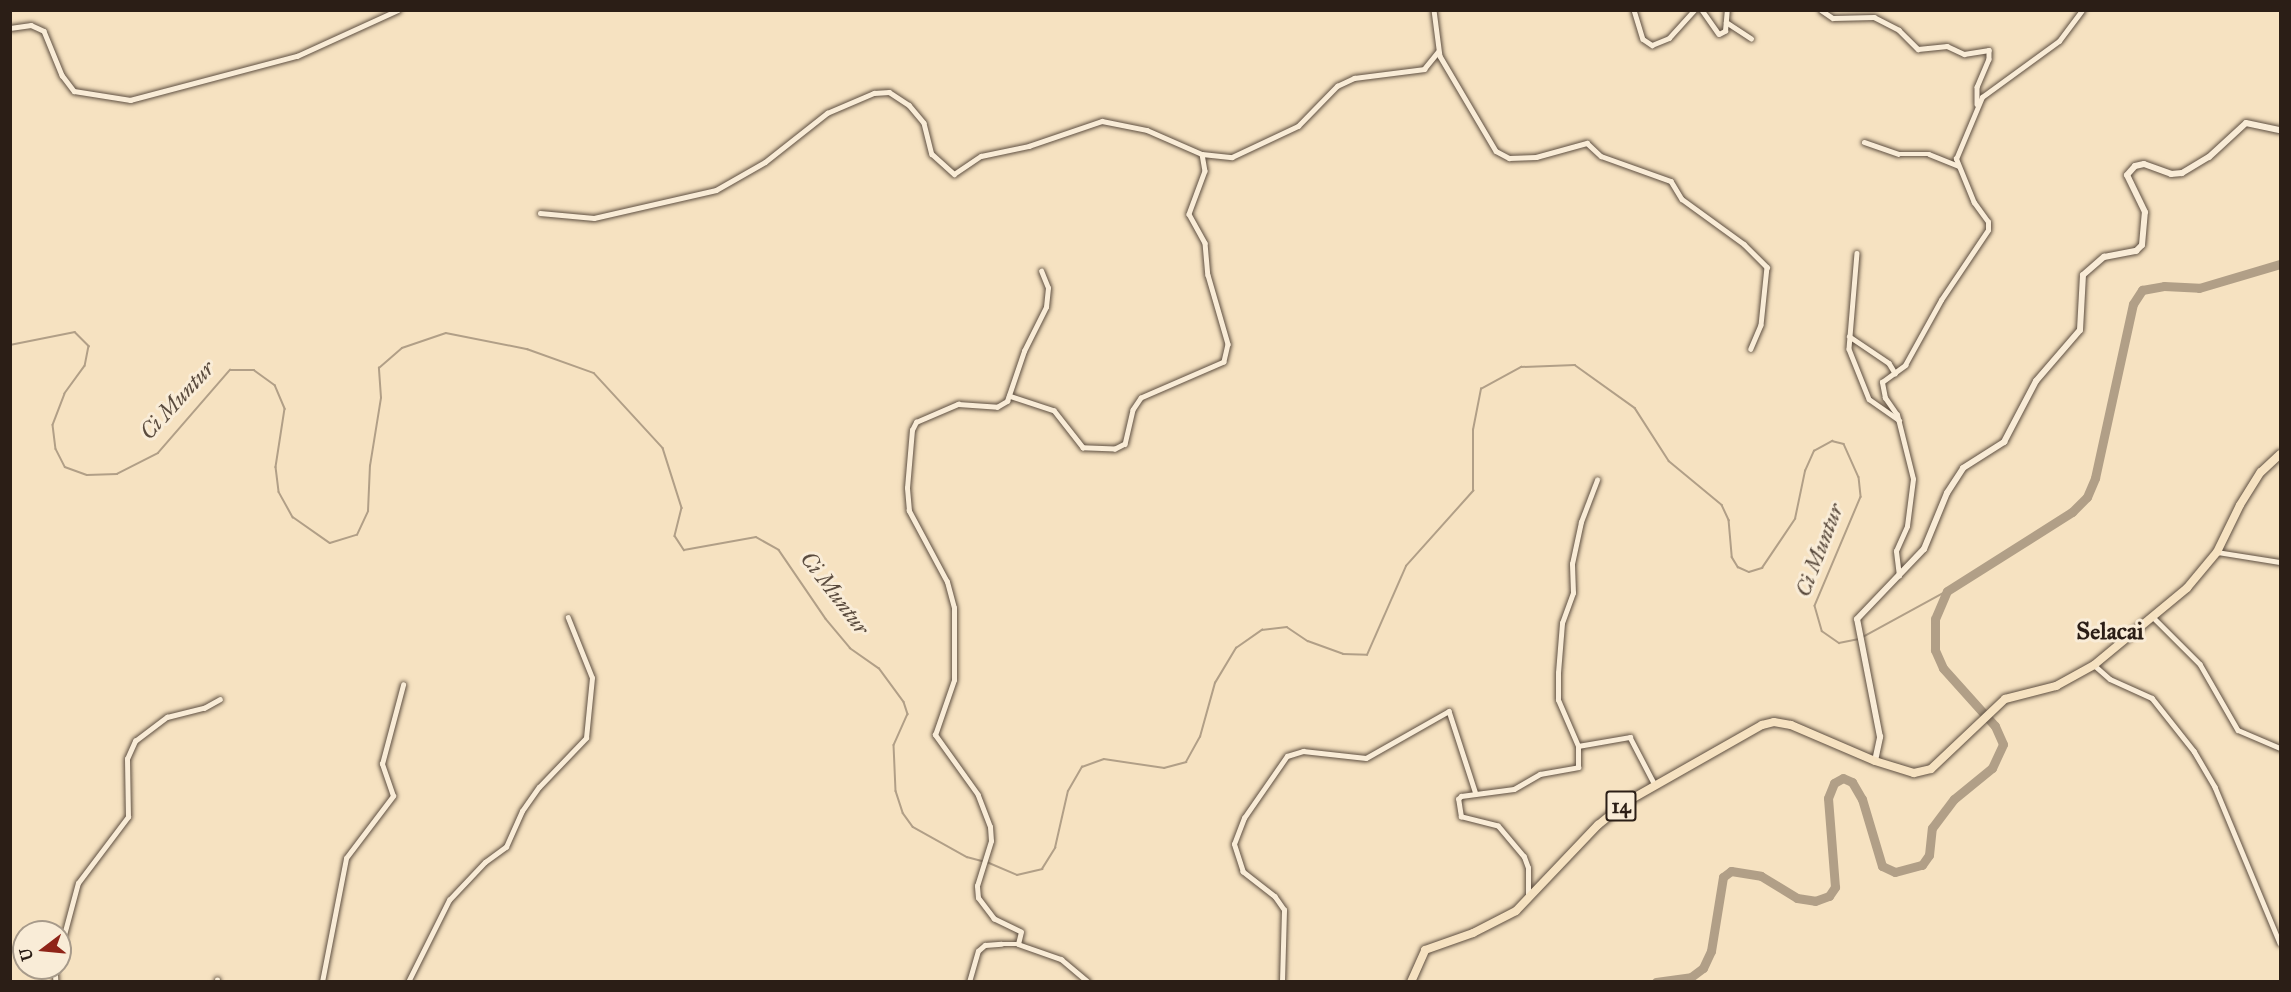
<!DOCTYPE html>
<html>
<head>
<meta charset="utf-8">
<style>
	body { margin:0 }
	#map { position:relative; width:2291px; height:992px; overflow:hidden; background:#f6e2c1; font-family:"IM FELL Great Primer",serif }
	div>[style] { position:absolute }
	.stream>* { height:1.5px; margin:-0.75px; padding:0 0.75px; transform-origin:0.75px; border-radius:0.75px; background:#b19f87 }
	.river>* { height:9px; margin:-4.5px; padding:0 4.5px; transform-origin:4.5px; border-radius:4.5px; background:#b19f87 }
	.roads { filter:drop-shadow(0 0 2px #5e4f41) drop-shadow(0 0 2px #5e4f41) }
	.minor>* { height:4.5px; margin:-2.25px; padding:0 2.25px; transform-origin:2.25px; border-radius:2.25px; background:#f9ecd7 }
	.secondary>* { height:6px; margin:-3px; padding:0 3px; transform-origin:3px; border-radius:3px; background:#f9ecd7 }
	.trunk>* { height:8px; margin:-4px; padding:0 4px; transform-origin:4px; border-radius:4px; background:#f6e2c1 }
	span { translate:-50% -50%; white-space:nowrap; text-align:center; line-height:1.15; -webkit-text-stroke:6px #f9ecd7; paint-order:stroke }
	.shield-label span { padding:2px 4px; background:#f9ecd7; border:2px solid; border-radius:4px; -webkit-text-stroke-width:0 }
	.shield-label { font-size:20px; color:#2b1e16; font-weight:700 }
	.water-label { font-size:22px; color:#5a4b3e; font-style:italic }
	.quarter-label { font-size:24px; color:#2b1e16; font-weight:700 }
	.frame { position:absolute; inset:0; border:12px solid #2b1e16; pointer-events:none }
	.north { position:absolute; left:12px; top:920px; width:60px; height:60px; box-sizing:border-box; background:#f9ecd7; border:2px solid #a79a8a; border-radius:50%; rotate:254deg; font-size:16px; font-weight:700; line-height:24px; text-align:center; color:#2b1e16 }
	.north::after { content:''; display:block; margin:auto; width:21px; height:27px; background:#8f2418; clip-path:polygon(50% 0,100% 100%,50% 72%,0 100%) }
</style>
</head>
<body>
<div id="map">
	<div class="stream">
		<i style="left:10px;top:345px;width:66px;rotate:-11.3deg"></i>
		<i style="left:75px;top:332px;width:20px;rotate:45deg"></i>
		<i style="left:89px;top:346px;width:20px;rotate:101deg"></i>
		<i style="left:85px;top:366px;width:34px;rotate:126deg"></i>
		<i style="left:65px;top:394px;width:33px;rotate:111deg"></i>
		<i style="left:53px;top:425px;width:24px;rotate:83deg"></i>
		<i style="left:56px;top:449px;width:20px;rotate:63deg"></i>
		<i style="left:65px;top:467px;width:23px;rotate:20deg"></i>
		<i style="left:87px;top:475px;width:30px;rotate:-2deg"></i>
		<i style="left:117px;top:474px;width:46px;rotate:-27.1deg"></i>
		<i style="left:158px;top:453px;width:110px;rotate:-49.1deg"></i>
		<i style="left:230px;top:370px;width:24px"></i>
		<i style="left:254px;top:370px;width:26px;rotate:36deg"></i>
		<i style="left:275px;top:385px;width:26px;rotate:67deg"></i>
		<i style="left:285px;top:409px;width:59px;rotate:98.8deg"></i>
		<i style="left:276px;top:467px;width:25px;rotate:83deg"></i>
		<i style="left:279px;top:492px;width:29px;rotate:61deg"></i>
		<i style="left:293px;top:517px;width:45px;rotate:35.1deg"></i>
		<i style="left:330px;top:543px;width:28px;rotate:-17deg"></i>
		<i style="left:357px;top:535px;width:26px;rotate:-65deg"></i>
		<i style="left:368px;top:511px;width:45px;rotate:-87.5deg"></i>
		<i style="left:370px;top:466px;width:69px;rotate:-80.8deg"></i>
		<i style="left:381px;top:398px;width:30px;rotate:-94deg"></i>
		<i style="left:379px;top:368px;width:30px;rotate:-41deg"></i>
		<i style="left:402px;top:348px;width:46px;rotate:-18.8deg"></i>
		<i style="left:446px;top:333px;width:83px;rotate:11.2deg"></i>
		<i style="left:527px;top:349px;width:71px;rotate:19.7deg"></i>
		<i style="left:594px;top:373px;width:102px;rotate:47.4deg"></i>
		<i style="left:663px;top:448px;width:63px;rotate:72.4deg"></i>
		<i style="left:682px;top:508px;width:29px;rotate:104deg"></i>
		<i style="left:675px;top:536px;width:17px;rotate:57deg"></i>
		<i style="left:684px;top:550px;width:73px;rotate:-10.2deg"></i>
		<i style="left:756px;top:537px;width:26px;rotate:29deg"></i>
		<i style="left:779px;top:550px;width:83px;rotate:55.7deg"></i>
		<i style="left:826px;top:619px;width:38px;rotate:50deg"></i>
		<i style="left:850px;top:648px;width:35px;rotate:35deg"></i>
		<i style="left:879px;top:668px;width:42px;rotate:53.7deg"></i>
		<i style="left:904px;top:702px;width:13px;rotate:72deg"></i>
		<i style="left:908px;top:714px;width:34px;rotate:114deg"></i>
		<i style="left:894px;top:745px;width:46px;rotate:87.5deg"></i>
		<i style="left:896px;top:791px;width:23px;rotate:72deg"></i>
		<i style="left:903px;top:813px;width:17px;rotate:54deg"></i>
		<i style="left:913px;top:827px;width:62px;rotate:29.1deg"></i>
		<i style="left:967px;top:857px;width:16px;rotate:15deg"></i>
		<i style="left:1863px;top:637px;width:96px;rotate:-28.7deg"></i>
		<i style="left:987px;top:862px;width:33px;rotate:23deg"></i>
		<i style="left:1017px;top:875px;width:26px;rotate:-13deg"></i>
		<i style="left:1042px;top:869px;width:25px;rotate:-58deg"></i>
		<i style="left:1055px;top:848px;width:58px;rotate:-77.2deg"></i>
		<i style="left:1068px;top:791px;width:28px;rotate:-60deg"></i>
		<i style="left:1082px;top:767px;width:23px;rotate:-20deg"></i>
		<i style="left:1104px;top:759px;width:61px;rotate:8.5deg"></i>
		<i style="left:1164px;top:768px;width:23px;rotate:-15deg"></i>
		<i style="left:1186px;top:762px;width:29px;rotate:-61deg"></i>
		<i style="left:1200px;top:737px;width:56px;rotate:-74.5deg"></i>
		<i style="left:1215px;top:683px;width:41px;rotate:-59deg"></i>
		<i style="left:1236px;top:648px;width:32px;rotate:-35deg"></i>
		<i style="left:1262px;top:630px;width:25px;rotate:-7deg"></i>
		<i style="left:1287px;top:627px;width:25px;rotate:34deg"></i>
		<i style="left:1308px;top:641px;width:37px;rotate:20deg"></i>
		<i style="left:1343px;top:654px;width:24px;rotate:2deg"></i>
		<i style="left:1367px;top:655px;width:97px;rotate:-66.3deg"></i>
		<i style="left:1406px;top:566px;width:101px;rotate:-48.2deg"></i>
		<i style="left:1473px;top:491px;width:61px;rotate:-90deg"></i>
		<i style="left:1473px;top:430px;width:42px;rotate:-79deg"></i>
		<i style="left:1481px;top:389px;width:46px;rotate:-28.8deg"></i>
		<i style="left:1521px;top:367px;width:54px;rotate:-2.1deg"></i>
		<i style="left:1575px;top:365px;width:74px;rotate:35.6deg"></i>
		<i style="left:1635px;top:408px;width:63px;rotate:57.3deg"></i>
		<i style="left:1669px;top:461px;width:69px;rotate:39.7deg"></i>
		<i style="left:1722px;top:505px;width:17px;rotate:65deg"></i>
		<i style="left:1729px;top:520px;width:37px;rotate:85deg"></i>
		<i style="left:1732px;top:557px;width:12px;rotate:59deg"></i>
		<i style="left:1738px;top:567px;width:12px;rotate:24deg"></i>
		<i style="left:1749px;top:572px;width:14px;rotate:-17deg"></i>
		<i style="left:1762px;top:568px;width:59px;rotate:-56deg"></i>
		<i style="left:1795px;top:519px;width:49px;rotate:-78.2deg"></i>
		<i style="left:1805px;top:471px;width:22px;rotate:-66deg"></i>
		<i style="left:1814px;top:451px;width:21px;rotate:-29deg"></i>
		<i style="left:1832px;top:441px;width:12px;rotate:14deg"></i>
		<i style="left:1844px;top:444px;width:36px;rotate:66deg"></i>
		<i style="left:1859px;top:477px;width:20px;rotate:84deg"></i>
		<i style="left:1861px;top:497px;width:118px;rotate:112.9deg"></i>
		<i style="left:1815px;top:606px;width:26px;rotate:74deg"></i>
		<i style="left:1822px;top:631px;width:21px;rotate:35deg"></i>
		<i style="left:1839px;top:643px;width:20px;rotate:-11deg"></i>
	</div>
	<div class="river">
		<i style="left:1656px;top:982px;width:35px;rotate:-8deg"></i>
		<i style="left:1691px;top:977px;width:15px;rotate:-37deg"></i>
		<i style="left:1703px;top:968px;width:19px;rotate:-65deg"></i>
		<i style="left:1711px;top:951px;width:75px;rotate:-80.8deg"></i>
		<i style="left:1723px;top:877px;width:10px;rotate:-37deg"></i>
		<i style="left:1731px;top:871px;width:30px;rotate:9deg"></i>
		<i style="left:1761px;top:876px;width:42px;rotate:31.4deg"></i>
		<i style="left:1797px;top:898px;width:18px;rotate:9deg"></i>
		<i style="left:1815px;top:901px;width:15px;rotate:-20deg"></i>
		<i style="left:1829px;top:896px;width:11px;rotate:-56deg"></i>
		<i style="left:1835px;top:887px;width:89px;rotate:-94.5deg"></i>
		<i style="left:1828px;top:798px;width:16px;rotate:-68deg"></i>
		<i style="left:1834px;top:783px;width:10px;rotate:-29deg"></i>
		<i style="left:1843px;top:778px;width:10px;rotate:24deg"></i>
		<i style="left:1852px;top:782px;width:20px;rotate:60deg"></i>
		<i style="left:1862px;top:799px;width:70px;rotate:73.4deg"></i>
		<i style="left:1882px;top:866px;width:14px;rotate:25deg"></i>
		<i style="left:1895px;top:872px;width:28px;rotate:-15deg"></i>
		<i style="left:1922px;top:865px;width:12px;rotate:-55deg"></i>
		<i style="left:1929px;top:855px;width:27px;rotate:-84deg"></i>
		<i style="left:1932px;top:828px;width:36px;rotate:-53deg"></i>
		<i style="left:1954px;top:799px;width:49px;rotate:-39.2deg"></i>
		<i style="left:1992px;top:768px;width:26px;rotate:-65deg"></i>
		<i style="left:2003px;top:744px;width:20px;rotate:-114deg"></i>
		<i style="left:1995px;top:726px;width:78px;rotate:-131.9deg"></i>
		<i style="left:1943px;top:668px;width:20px;rotate:-114deg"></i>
		<i style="left:1935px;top:650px;width:31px;rotate:-90deg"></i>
		<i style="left:1935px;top:619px;width:30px;rotate:-67deg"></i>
		<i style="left:1947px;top:591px;width:148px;rotate:-32.3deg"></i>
		<i style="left:2072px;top:512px;width:21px;rotate:-45deg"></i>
		<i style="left:2087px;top:497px;width:21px;rotate:-67deg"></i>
		<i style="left:2095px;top:478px;width:178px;rotate:-77.7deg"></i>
		<i style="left:2133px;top:304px;width:17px;rotate:-57deg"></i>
		<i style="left:2142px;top:290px;width:22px;rotate:-10deg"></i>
		<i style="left:2164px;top:286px;width:35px;rotate:3deg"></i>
		<i style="left:2199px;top:288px;width:84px;rotate:-16.5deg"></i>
	</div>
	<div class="roads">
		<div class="minor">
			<i style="left:1434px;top:10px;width:46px;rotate:82.6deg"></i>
			<i style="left:1440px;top:56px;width:110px;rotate:59.5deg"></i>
			<i style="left:1496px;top:151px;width:15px;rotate:28deg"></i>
			<i style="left:1509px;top:158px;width:27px;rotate:-2deg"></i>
			<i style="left:1536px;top:157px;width:53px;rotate:-15.4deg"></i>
			<i style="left:1587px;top:143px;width:19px;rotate:43deg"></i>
			<i style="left:1601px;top:156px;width:74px;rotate:19.7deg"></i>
			<i style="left:1671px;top:181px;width:21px;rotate:59deg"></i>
			<i style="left:1682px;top:199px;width:77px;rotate:36deg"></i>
			<i style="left:1744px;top:244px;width:33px;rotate:45deg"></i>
			<i style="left:1767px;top:267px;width:58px;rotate:95.9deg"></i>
			<i style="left:1761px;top:325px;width:26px;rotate:113deg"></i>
			<i style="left:1634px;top:10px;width:30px;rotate:73deg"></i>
			<i style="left:1643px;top:39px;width:11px;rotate:34deg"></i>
			<i style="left:1652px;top:45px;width:18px;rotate:-22deg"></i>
			<i style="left:1669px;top:38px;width:38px;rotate:-48deg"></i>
			<i style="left:1702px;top:10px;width:29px;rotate:55deg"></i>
			<i style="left:1719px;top:34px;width:7px;rotate:-27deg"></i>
			<i style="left:1725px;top:31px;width:21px;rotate:-85deg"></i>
			<i style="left:1821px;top:10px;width:14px;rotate:34deg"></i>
			<i style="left:1833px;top:18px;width:41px;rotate:-1.4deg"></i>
			<i style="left:1874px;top:17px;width:28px;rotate:27deg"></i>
			<i style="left:1899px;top:30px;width:27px;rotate:45deg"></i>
			<i style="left:1918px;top:49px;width:29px;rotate:-6deg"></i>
			<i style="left:1947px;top:46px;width:19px;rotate:25deg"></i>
			<i style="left:1964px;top:54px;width:25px;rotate:-9deg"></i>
			<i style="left:1989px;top:50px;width:9px;rotate:90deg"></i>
			<i style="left:1989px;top:59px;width:30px;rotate:113deg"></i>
			<i style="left:1977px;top:87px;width:17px;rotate:90deg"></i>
			<i style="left:1726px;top:22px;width:30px;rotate:33deg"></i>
			<i style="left:10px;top:28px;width:21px;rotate:-8deg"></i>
			<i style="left:31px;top:25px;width:14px;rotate:25deg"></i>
			<i style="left:44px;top:31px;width:48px;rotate:67.8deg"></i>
			<i style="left:62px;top:75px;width:20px;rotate:53deg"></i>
			<i style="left:74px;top:91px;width:57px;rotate:9.1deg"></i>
			<i style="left:130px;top:100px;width:173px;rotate:-14.8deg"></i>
			<i style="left:297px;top:56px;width:111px;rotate:-24.5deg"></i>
			<i style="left:1864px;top:142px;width:36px;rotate:19deg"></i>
			<i style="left:1898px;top:154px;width:31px"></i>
			<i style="left:1929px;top:154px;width:31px;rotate:22deg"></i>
			<i style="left:1202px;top:154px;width:30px;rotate:6deg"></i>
			<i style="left:1232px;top:157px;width:73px;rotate:-25.2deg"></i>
			<i style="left:1298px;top:126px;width:56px;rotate:-45.7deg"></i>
			<i style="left:1337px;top:86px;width:19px;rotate:-25deg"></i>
			<i style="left:1354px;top:78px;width:71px;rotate:-7.3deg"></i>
			<i style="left:1424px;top:69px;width:22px;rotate:-51deg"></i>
			<i style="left:540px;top:213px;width:54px;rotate:5.3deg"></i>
			<i style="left:594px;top:218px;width:125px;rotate:-12.9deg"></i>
			<i style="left:716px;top:190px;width:56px;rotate:-29.7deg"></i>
			<i style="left:765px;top:162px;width:79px;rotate:-38.3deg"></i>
			<i style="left:827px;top:113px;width:51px;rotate:-23.1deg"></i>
			<i style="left:874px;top:93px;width:15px;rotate:-4deg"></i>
			<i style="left:889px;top:92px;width:24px;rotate:33deg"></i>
			<i style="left:909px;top:105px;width:23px;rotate:50deg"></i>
			<i style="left:924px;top:123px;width:32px;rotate:76deg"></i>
			<i style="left:932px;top:154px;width:30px;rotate:42deg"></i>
			<i style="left:954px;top:174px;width:32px;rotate:-34deg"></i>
			<i style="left:981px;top:156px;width:49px;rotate:-11.8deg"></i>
			<i style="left:1029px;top:146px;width:77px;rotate:-18.9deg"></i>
			<i style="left:1102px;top:121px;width:46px;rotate:11.3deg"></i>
			<i style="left:1147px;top:130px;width:60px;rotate:23.6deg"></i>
			<i style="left:1202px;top:154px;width:17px;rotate:80deg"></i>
			<i style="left:1205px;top:171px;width:46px;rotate:110.4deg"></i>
			<i style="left:1189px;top:214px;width:33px;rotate:61deg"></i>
			<i style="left:1205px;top:243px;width:32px;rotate:85deg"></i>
			<i style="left:1208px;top:275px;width:72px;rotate:73.8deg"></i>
			<i style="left:1228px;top:344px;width:18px;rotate:103deg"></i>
			<i style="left:1224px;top:362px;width:90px;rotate:156.6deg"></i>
			<i style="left:1141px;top:398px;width:14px;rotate:124deg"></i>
			<i style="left:1133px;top:410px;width:35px;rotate:103deg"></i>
			<i style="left:1125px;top:444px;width:11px;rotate:153deg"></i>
			<i style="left:1115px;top:449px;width:32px;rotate:-178deg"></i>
			<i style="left:1083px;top:448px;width:47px;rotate:-128.1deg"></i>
			<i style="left:1054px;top:411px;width:47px;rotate:-161.6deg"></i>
			<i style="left:1857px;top:253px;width:96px;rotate:94.8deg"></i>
			<i style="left:1849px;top:349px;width:54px;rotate:68.2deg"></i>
			<i style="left:1869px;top:399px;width:37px;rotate:35deg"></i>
			<i style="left:1849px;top:336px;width:48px;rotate:34deg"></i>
			<i style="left:1889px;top:363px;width:12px;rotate:59deg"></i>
			<i style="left:2217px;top:552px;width:64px;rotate:9deg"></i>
			<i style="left:1899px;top:576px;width:25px;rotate:-97deg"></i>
			<i style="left:1896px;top:551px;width:27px;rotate:-66deg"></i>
			<i style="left:1907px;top:526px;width:47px;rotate:-82.7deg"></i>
			<i style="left:1913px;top:479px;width:66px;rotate:-104deg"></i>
			<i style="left:1897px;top:415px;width:21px;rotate:-125deg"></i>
			<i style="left:1885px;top:398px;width:16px;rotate:-101deg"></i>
			<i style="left:1882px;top:382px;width:29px;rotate:-36deg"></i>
			<i style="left:1905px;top:365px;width:74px;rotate:-61deg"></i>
			<i style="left:1941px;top:300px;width:84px;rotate:-56.1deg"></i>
			<i style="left:1988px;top:230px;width:8px;rotate:-90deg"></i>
			<i style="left:1988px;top:222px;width:24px;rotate:-126deg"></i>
			<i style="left:1974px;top:203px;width:48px;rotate:-112.2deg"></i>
			<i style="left:1956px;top:159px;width:67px;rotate:-67.2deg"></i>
			<i style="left:1982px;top:97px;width:95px;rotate:-36deg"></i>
			<i style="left:2059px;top:41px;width:39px;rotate:-53deg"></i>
			<i style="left:2154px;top:618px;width:65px;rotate:45deg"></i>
			<i style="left:2200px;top:664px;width:76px;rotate:60.1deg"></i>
			<i style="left:2238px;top:730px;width:46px;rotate:23.2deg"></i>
			<i style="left:2094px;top:665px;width:21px;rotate:41deg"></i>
			<i style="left:2110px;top:679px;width:46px;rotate:24.3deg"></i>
			<i style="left:2152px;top:698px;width:68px;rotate:51.6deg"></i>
			<i style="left:2194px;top:751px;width:42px;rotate:59.7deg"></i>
			<i style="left:2215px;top:787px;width:169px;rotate:67.4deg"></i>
			<i style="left:1578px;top:746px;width:53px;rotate:-9.8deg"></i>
			<i style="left:1630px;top:737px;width:54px;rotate:62.5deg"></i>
			<i style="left:1528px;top:896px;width:28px;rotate:-90deg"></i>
			<i style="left:1528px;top:868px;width:12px;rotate:-110deg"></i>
			<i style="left:1524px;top:857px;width:40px;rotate:-130deg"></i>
			<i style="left:1498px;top:826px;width:38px;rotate:-166deg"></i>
			<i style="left:1461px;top:817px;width:18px;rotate:-99deg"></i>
			<i style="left:1458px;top:799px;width:4px;rotate:-45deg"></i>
			<i style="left:1461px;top:796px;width:53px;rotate:-7.5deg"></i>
			<i style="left:1514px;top:789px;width:30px;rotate:-30deg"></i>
			<i style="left:1540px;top:774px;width:39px;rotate:-10deg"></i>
			<i style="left:1578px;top:767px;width:21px;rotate:-90deg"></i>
			<i style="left:1578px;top:746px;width:50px;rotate:-113.5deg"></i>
			<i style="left:1558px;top:700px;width:27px;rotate:-90deg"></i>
			<i style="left:1558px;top:673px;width:50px;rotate:-85.4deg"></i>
			<i style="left:1562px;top:623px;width:32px;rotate:-70deg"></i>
			<i style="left:1573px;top:593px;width:29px;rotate:-92deg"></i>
			<i style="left:1572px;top:564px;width:43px;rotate:-77.9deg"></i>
			<i style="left:1581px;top:522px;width:45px;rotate:-69.1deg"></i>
			<i style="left:1018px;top:944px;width:12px;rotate:-76deg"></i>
			<i style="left:1021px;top:932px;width:30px;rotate:-154deg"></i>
			<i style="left:994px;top:919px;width:26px;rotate:-127deg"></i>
			<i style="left:978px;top:898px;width:12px;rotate:-95deg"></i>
			<i style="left:977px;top:886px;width:47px;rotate:-72.7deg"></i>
			<i style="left:991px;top:841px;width:14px;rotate:-94deg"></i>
			<i style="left:990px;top:827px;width:34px;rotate:-111deg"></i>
			<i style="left:978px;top:795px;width:74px;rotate:-125.6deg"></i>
			<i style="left:935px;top:735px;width:58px;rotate:-70.9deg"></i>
			<i style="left:954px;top:680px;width:72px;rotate:-90deg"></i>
			<i style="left:954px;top:608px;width:27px;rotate:-105deg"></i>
			<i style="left:947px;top:582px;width:81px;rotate:-118.2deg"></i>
			<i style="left:909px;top:511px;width:23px;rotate:-95deg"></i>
			<i style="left:907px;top:488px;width:58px;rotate:-85.1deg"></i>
			<i style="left:912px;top:430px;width:9px;rotate:-63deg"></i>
			<i style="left:916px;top:422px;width:46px;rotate:-23.2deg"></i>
			<i style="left:958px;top:404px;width:39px;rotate:4deg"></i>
			<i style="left:997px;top:407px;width:12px;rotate:-31deg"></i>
			<i style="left:1007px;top:401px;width:53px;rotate:-71.2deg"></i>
			<i style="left:1024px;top:351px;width:49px;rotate:-63.4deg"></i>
			<i style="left:1046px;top:307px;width:19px;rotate:-84deg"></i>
			<i style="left:1048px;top:288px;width:18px;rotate:-112deg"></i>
			<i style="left:60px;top:950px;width:69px;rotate:-75deg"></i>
			<i style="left:78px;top:883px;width:83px;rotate:-52.9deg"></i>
			<i style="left:128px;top:817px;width:58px;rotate:-91deg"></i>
			<i style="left:127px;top:759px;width:20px;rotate:-66deg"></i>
			<i style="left:135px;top:741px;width:40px;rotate:-37deg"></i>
			<i style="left:167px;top:717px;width:38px;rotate:-14deg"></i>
			<i style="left:204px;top:708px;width:18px;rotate:-29deg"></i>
			<i style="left:55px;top:968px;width:14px;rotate:86deg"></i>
			<i style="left:217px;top:982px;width:2px;rotate:-90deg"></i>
			<i style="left:322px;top:982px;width:126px;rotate:-79deg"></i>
			<i style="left:346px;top:858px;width:78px;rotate:-52.8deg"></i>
			<i style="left:393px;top:796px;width:34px;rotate:-109deg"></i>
			<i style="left:382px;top:764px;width:82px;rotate:-75.1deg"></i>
			<i style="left:408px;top:982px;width:92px;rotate:-63.4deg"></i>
			<i style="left:449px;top:900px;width:52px;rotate:-46.5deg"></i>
			<i style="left:485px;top:862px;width:26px;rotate:-36deg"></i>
			<i style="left:506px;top:847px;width:39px;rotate:-66deg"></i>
			<i style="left:522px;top:811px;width:29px;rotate:-55deg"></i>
			<i style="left:539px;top:787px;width:68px;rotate:-46.2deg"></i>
			<i style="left:586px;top:738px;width:60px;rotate:-84.3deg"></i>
			<i style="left:592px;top:678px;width:65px;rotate:-111.8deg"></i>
			<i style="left:969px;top:982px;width:32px;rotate:-74deg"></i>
			<i style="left:978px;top:951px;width:9px;rotate:-41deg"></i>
			<i style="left:985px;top:945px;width:16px;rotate:-4deg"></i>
			<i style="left:1001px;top:944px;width:17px"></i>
			<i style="left:1018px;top:944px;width:46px;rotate:19.2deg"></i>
			<i style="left:1061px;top:959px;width:35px;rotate:40deg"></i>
			<i style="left:1282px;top:982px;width:72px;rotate:-88.4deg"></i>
			<i style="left:1284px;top:910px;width:16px;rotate:-125deg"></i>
			<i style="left:1275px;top:897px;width:41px;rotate:-142deg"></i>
			<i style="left:1243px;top:872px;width:29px;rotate:-108deg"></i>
			<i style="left:1234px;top:844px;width:28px;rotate:-69deg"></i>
			<i style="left:1244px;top:818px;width:75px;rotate:-55.3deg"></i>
			<i style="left:1287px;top:756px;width:17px;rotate:-17deg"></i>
			<i style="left:1303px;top:751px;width:63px;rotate:6.3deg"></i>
			<i style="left:1366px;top:758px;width:95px;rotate:-29.5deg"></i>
			<i style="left:1449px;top:711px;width:87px;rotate:72deg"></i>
		</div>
		<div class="secondary">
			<i style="left:1875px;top:761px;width:25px;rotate:-78deg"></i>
			<i style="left:1880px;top:737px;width:120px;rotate:-101deg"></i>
			<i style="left:1857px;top:619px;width:97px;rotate:-46.3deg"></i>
			<i style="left:1924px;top:549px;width:61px;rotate:-67.7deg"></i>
			<i style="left:1947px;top:493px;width:30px;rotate:-57deg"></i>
			<i style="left:1963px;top:468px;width:49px;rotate:-32.4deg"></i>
			<i style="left:2004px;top:442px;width:69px;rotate:-62.3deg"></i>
			<i style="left:2036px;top:381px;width:67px;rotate:-49.2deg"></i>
			<i style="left:2080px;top:330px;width:55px;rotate:-86.9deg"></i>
			<i style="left:2083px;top:275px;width:28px;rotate:-41deg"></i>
			<i style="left:2104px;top:257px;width:33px;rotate:-11deg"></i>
			<i style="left:2136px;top:251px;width:8px;rotate:-45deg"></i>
			<i style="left:2142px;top:245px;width:33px;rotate:-85deg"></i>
			<i style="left:2145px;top:212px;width:41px;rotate:-115.9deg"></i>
			<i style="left:2127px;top:175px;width:12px;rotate:-48deg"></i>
			<i style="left:2135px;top:166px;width:9px;rotate:-13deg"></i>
			<i style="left:2144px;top:164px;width:29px;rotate:20deg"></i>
			<i style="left:2171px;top:174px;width:11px;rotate:-5deg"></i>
			<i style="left:2182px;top:173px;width:31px;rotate:-31deg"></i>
			<i style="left:2209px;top:157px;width:50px;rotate:-42.6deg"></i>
			<i style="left:2246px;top:123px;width:35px;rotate:12deg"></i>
		</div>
		<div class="trunk">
			<i style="left:1411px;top:982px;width:35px;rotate:-66deg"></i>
			<i style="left:1425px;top:950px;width:51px;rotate:-19.5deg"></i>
			<i style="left:1473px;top:933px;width:48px;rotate:-27.1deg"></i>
			<i style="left:1516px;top:911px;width:119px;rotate:-46.4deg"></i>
			<i style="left:1598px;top:825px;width:38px;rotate:-39deg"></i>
			<i style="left:1628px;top:801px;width:154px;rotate:-29.6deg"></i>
			<i style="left:1762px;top:725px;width:12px;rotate:-14deg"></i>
			<i style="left:1774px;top:722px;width:17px;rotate:10deg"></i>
			<i style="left:1791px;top:725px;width:91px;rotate:23.2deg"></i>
			<i style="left:1875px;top:761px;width:41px;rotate:17.1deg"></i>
			<i style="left:1914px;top:773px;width:17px;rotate:-13deg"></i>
			<i style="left:1931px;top:769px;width:102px;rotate:-43.4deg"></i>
			<i style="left:2005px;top:699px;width:53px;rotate:-14.3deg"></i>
			<i style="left:2056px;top:686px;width:43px;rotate:-28.9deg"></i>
			<i style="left:2094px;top:665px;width:121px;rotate:-39.6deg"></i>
			<i style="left:2187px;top:588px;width:47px;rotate:-50.2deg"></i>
			<i style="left:2217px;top:552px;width:52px;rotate:-63.9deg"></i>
			<i style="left:2240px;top:505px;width:39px;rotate:-58deg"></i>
			<i style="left:2261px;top:472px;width:26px;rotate:-43deg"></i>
		</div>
	</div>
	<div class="shield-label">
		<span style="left:1621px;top:806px">14</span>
	</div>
	<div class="water-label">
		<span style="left:177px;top:400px;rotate:-47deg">Ci Muntur</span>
		<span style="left:1819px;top:550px;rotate:-69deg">Ci Muntur</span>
		<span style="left:835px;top:593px;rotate:53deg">Ci Muntur</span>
	</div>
	<div class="quarter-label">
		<span style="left:2110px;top:632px">Selacai</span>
	</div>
	<div class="frame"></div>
	<div class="north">U</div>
</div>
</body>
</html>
